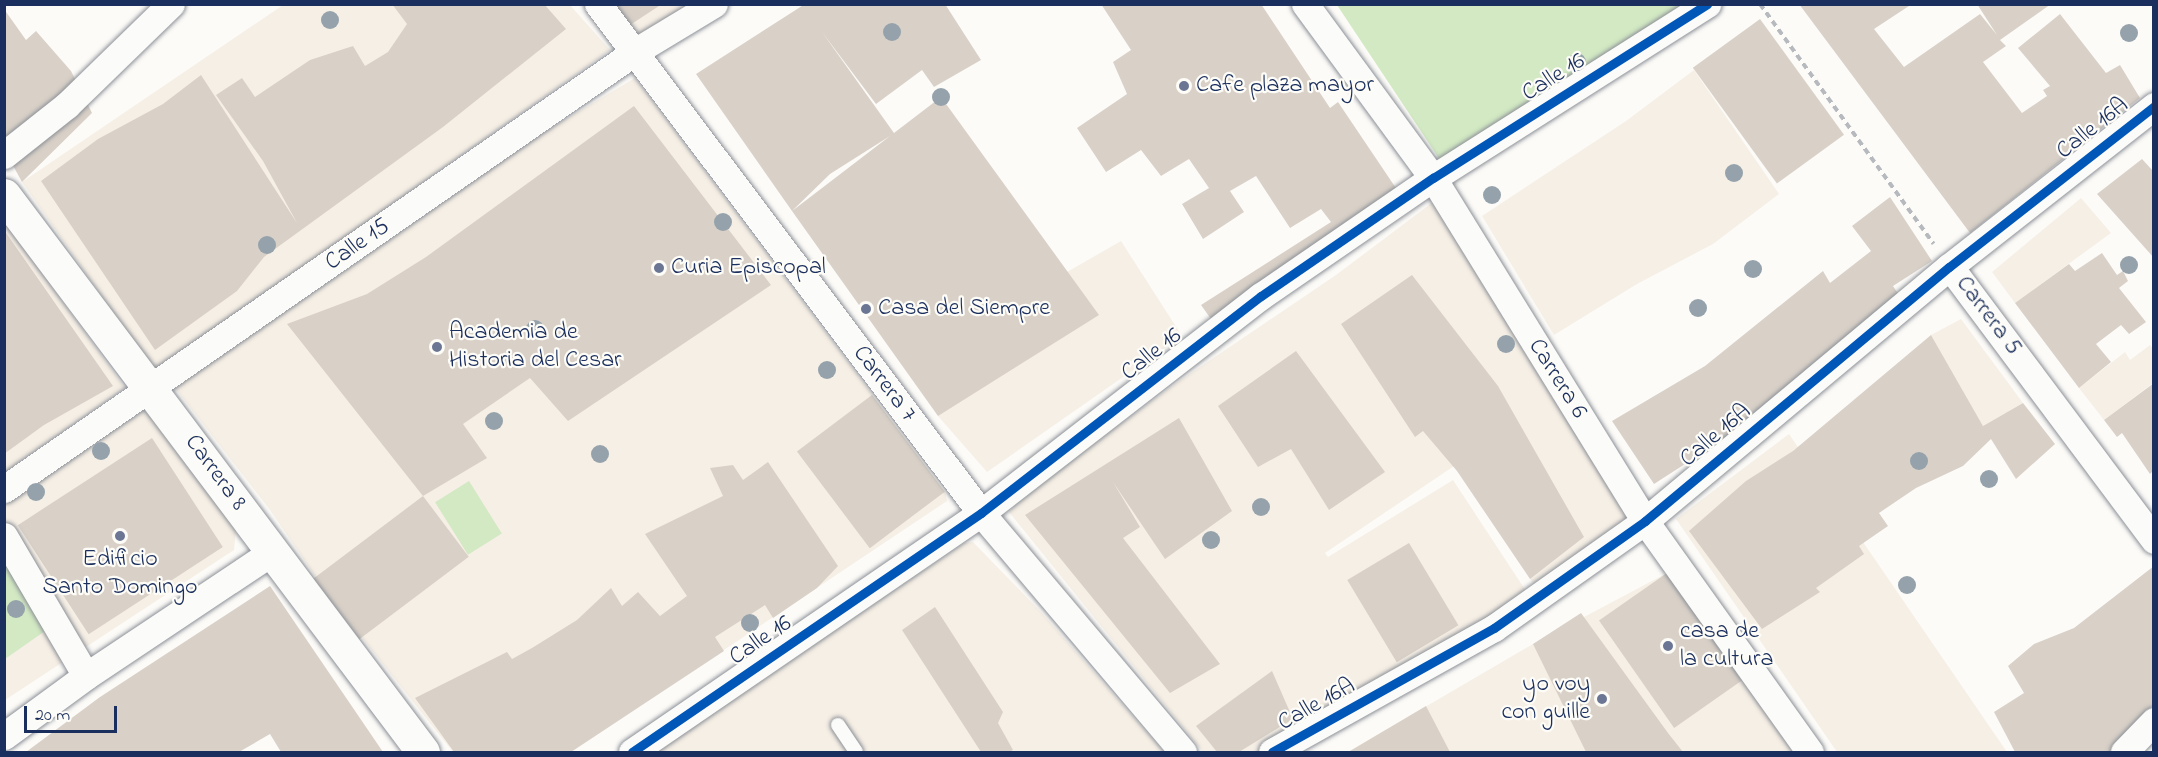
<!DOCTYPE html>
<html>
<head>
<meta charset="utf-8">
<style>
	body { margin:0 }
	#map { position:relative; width:2158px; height:757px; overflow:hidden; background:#fcfbf8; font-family:"Indie Flower",sans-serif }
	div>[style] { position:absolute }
	.built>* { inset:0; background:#f6efe5 }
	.green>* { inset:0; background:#d2e9c3; transform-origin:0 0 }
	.building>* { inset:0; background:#d9d1c8; transform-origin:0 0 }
	.path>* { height:4px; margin-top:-2px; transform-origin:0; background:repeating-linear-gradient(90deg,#b6b9bd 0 6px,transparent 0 10.5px) }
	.roads { filter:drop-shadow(0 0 2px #8c9097) drop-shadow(0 0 2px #8c9097) }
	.lane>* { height:14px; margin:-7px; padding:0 7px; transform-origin:7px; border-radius:7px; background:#fbfbf9 }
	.street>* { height:27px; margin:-13.5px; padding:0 13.5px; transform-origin:13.5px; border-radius:13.5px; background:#fbfbf9 }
	.secondary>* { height:33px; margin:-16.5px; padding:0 16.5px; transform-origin:16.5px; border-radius:16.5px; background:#fbfbf9 }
	.cycleway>* { height:9px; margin:-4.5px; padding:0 4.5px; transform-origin:4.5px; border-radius:4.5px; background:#0057b8 }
	.trees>* { width:18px; height:18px; margin:-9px; border-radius:50%; background:#95a2ab }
	.dots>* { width:16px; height:16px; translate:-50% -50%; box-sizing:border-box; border:3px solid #fdfcf7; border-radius:50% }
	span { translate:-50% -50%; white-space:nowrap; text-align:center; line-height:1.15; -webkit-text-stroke:4.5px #fdfcf7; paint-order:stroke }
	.street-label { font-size:24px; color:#1b2f5e }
	.poi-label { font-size:24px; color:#1b2f5e }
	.left { translate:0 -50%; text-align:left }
	.right { translate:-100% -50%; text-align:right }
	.frame { position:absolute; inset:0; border:6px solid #1b2f5e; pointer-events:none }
	.scale { position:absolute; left:24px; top:706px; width:93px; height:27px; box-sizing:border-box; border:3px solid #1b2f5e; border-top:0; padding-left:8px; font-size:18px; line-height:21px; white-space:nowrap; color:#1b2f5e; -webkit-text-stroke:4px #fdfcf7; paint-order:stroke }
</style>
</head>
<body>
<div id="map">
	<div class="built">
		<i style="clip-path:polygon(283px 5px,570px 5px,610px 50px,155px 372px,22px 182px)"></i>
		<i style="clip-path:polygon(604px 5px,698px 5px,636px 44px)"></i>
		<i style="clip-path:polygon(1694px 70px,1779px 194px,1713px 244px,1637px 284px,1554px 335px,1482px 216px,1626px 121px)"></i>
		<i style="clip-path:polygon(635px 78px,945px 492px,947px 501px,571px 752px,453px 752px,328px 595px,270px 510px,175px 388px,497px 160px)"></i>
		<i style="clip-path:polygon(2081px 198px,2111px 233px,2015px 303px,1992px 272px)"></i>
		<i style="clip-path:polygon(1433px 202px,1637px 517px,1537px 589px,1467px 483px,1463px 460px,1325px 553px,1328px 557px,1453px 480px,1528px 594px,1256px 752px,1203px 752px,1009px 512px,1027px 493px,1175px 384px,1336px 275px)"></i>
		<i style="clip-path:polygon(4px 221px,125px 388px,5px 472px,4px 472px)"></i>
		<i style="clip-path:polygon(1121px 241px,1182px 336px,987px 472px,938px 416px,1067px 272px)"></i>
		<i style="clip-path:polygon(1961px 319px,2023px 403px,1983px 426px,1931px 335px)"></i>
		<i style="clip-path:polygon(2150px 345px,2153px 349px,2153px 383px,2104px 420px,2079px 388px,2125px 352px,2130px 360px)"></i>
		<i style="clip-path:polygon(142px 403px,236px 529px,234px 550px,5px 700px,5px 505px)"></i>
		<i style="clip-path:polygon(1789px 434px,2007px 752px,1837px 752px,1676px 519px)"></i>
		<i style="clip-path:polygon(973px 542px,1041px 612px,1164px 752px,656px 752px,964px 543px)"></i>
		<i style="clip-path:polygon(1667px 573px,1803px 752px,1348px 752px,1533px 644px)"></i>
	</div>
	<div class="green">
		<i style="clip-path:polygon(1337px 5px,1707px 5px,1446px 169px)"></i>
		<i style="left:469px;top:481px;width:62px;height:40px;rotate:58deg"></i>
		<i style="clip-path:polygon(4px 554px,55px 624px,5px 659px,4px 659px)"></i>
	</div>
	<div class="building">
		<i style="clip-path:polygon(392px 4px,544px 4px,566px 29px,443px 127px,264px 257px,237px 291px,155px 350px,41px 181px,98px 139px,163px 104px,201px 75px,297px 223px,263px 161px,216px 95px,242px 78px,255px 97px,310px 60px,353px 46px,365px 66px,388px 52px,407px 24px)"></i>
		<i style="clip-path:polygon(610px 4px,662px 4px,627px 27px)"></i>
		<i style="clip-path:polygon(805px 4px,945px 4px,981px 60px,934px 87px,922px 70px,876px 104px,822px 32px,894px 133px,941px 97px,1099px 315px,938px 416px,792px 211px,890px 136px,830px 174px,792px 211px,696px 74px)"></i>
		<i style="clip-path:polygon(1101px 4px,1261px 4px,1330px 108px,1338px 102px,1408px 206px,1221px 333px,1201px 305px,1331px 222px,1321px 209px,1290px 228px,1256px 176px,1230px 191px,1244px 212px,1203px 239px,1182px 204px,1209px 188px,1189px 159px,1161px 176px,1141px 150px,1106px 172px,1077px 128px,1127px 94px,1113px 62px,1131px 50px)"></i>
		<i style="clip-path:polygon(1799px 4px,1912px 4px,1874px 29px,1904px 67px,1980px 14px,1997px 35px,1977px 4px,2051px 4px,2000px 40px,2006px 46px,1983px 62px,2022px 113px,2047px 96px,2043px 90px,2050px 86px,2018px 48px,2060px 14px,2106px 73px,2120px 65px,2140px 98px,1970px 233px)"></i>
		<i style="clip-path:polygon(4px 9px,26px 40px,36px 31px,71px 71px,92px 113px,22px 182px,4px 149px)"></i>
		<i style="left:1760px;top:19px;width:143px;height:83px;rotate:54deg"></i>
		<i style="clip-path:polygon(634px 106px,771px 285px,568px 421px,530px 378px,463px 424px,487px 458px,423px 496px,287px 324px,367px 294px,426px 257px)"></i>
		<i style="clip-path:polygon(2142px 159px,2154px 172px,2154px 258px,2097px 194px)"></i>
		<i style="clip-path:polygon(1890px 197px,1932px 261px,1893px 286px,1901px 298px,1741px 428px,1654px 484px,1612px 421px,1705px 366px,1823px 271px,1830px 283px,1871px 251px,1852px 226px)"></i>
		<i style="clip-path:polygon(4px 230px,113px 386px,44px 425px,4px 454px)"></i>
		<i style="clip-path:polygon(2102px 253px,2117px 275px,2123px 271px,2128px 281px,2119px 288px,2146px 322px,2129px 334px,2121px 325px,2096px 344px,2111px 362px,2079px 388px,2015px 303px,2069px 264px,2075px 271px)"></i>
		<i style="clip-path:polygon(1412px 275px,1498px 386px,1584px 537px,1530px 579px,1457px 471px,1423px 431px,1415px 437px,1341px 324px)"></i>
		<i style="clip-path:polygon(1931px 335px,1983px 426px,2023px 403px,2055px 444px,2016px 479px,1991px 439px,1963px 466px,1916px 488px,1879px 513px,1888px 526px,1859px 546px,1864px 554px,1816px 588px,1820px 592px,1762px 629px,1689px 531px,1746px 481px,1793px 451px)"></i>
		<i style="clip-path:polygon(1296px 351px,1385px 472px,1329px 510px,1291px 449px,1258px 467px,1218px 406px)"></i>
		<i style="clip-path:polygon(2154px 383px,2154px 470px,2150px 474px,2122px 433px,2117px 437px,2104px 420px)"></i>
		<i style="left:872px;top:395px;width:121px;height:94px;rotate:53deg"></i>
		<i style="clip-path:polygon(1179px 418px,1232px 511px,1165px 559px,1113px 482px,1140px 527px,1123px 538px,1220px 664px,1170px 693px,1025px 515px)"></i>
		<i style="left:152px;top:438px;width:130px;height:160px;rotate:57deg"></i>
		<i style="clip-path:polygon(768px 462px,838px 566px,817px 588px,773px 618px,765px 605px,715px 637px,724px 651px,571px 752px,454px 752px,415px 698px,507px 652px,512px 659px,532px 648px,577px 620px,611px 588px,622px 606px,638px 592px,660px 616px,687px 596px,645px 534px,723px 496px,710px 468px,733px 465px,743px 480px)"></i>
		<i style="left:423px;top:496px;width:76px;height:137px;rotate:53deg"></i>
		<i style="left:1409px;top:543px;width:96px;height:72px;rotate:59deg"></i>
		<i style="clip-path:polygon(2154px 566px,2154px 704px,2110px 752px,2015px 752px,1994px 712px,2024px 693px,2008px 666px,2034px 644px,2074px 628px)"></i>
		<i style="left:1667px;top:573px;width:131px;height:83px;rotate:55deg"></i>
		<i style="clip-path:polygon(270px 586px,383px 752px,281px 752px,270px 734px,239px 752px,26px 752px,100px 697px)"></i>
		<i style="clip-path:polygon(935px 607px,1003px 712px,998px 723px,1013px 750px,1009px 752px,981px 752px,902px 630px)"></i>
		<i style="clip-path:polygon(1581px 613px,1668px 733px,1683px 752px,1586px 752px,1533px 644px)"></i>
		<i style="clip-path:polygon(1272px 671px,1293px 719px,1239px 752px,1217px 752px,1196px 726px)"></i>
		<i style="clip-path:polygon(1426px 706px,1450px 752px,1352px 752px,1350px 751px)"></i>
	</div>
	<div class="path">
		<i style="left:1760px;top:4px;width:296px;rotate:54.1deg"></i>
	</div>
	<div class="roads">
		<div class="lane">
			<i style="left:838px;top:725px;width:32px;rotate:56deg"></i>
		</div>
		<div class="street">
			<i style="left:598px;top:4px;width:637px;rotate:53.04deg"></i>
			<i style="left:981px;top:513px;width:313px;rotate:49.8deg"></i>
			<i style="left:1305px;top:4px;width:216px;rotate:53.7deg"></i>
			<i style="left:1433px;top:178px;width:403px;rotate:58.3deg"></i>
			<i style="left:1645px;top:521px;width:284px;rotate:54.5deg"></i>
			<i style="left:4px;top:155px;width:80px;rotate:-38.4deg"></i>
			<i style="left:67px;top:105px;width:145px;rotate:-44.2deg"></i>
			<i style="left:1950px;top:267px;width:341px;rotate:53.2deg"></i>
			<i style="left:4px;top:489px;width:769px;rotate:-34.72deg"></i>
			<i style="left:636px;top:51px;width:91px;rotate:-31.1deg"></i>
			<i style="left:4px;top:536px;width:162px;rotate:59.6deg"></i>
			<i style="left:4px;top:736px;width:102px;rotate:-36.2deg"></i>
			<i style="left:86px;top:676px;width:224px;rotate:-33.7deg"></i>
			<i style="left:632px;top:752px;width:423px;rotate:-34.4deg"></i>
			<i style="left:981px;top:513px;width:354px;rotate:-37.8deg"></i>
			<i style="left:1261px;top:296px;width:209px;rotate:-34.5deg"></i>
			<i style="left:1433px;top:178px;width:325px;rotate:-32.4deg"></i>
			<i style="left:1272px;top:752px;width:254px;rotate:-29.2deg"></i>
			<i style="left:1494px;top:628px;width:185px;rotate:-35.3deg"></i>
			<i style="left:1645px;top:521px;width:396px;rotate:-39.9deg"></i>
			<i style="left:1949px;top:267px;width:261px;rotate:-38.1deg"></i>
			<i style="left:2124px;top:752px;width:43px;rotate:-45.9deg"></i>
		</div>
		<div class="secondary">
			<i style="left:4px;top:195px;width:697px;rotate:53.05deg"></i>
		</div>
	</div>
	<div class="cycleway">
		<i style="left:632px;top:752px;width:423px;rotate:-34.4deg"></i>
		<i style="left:981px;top:513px;width:354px;rotate:-37.8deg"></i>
		<i style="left:1261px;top:296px;width:209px;rotate:-34.5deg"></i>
		<i style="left:1433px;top:178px;width:325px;rotate:-32.4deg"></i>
		<i style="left:1272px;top:752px;width:254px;rotate:-29.2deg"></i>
		<i style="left:1494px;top:628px;width:185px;rotate:-35.3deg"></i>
		<i style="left:1645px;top:521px;width:396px;rotate:-39.9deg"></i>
		<i style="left:1949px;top:267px;width:261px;rotate:-38.1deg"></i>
	</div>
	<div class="trees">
		<i style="left:330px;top:20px"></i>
		<i style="left:892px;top:32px"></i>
		<i style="left:2129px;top:33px"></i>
		<i style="left:1577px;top:62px"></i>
		<i style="left:941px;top:97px"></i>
		<i style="left:1734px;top:173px"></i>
		<i style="left:1492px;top:195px"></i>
		<i style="left:723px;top:222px"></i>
		<i style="left:267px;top:245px"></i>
		<i style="left:2129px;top:265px"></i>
		<i style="left:1753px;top:269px"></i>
		<i style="left:1698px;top:308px"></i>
		<i style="left:535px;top:329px"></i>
		<i style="left:1506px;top:344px"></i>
		<i style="left:827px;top:370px"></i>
		<i style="left:494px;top:421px"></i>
		<i style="left:101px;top:451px"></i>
		<i style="left:600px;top:454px"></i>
		<i style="left:1919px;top:461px"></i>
		<i style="left:1989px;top:479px"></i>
		<i style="left:36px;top:492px"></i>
		<i style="left:1261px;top:507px"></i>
		<i style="left:1211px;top:540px"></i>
		<i style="left:1907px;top:585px"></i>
		<i style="left:16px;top:609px"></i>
		<i style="left:750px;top:623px"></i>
	</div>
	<div class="dots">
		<i style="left:1184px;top:86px;background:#6a7694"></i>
		<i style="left:659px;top:268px;background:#6a7694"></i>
		<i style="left:866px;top:309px;background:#6a7694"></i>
		<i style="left:437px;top:347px;background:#6a7694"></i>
		<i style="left:120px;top:536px;background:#6a7694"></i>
		<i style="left:1668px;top:646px;background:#6a7694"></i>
		<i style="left:1602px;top:699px;background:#6a7694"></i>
	</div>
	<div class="street-label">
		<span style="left:1554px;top:78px;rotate:-32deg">Calle 16</span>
		<span style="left:2093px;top:129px;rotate:-38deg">Calle 16A</span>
		<span style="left:358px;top:245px;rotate:-35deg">Calle 15</span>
		<span style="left:1988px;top:316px;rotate:53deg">Carrera 5</span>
		<span style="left:1152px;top:355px;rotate:-38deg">Calle 16</span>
		<span style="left:1557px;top:379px;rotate:58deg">Carrera 6</span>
		<span style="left:884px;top:384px;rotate:53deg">Carrera 7</span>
		<span style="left:1716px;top:436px;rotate:-40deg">Calle 16A</span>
		<span style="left:215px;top:473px;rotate:54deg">Carrera 8</span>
		<span style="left:761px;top:641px;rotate:-34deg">Calle 16</span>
		<span style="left:1317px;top:705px;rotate:-29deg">Calle 16A</span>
	</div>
	<div class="poi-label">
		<span class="left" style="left:1196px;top:86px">Cafe plaza mayor</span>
		<span class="left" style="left:671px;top:268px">Curia Episcopal</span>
		<span class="left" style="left:878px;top:309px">Casa del Siempre</span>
		<span class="left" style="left:449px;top:347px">Academia de<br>Historia del Cesar</span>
		<span style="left:120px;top:574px">Edificio<br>Santo Domingo</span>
		<span class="left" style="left:1680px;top:646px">casa de<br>la cultura</span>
		<span class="right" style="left:1590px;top:699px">yo voy<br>con guille</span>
	</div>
	<div class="frame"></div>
	<div class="scale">20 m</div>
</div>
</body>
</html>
